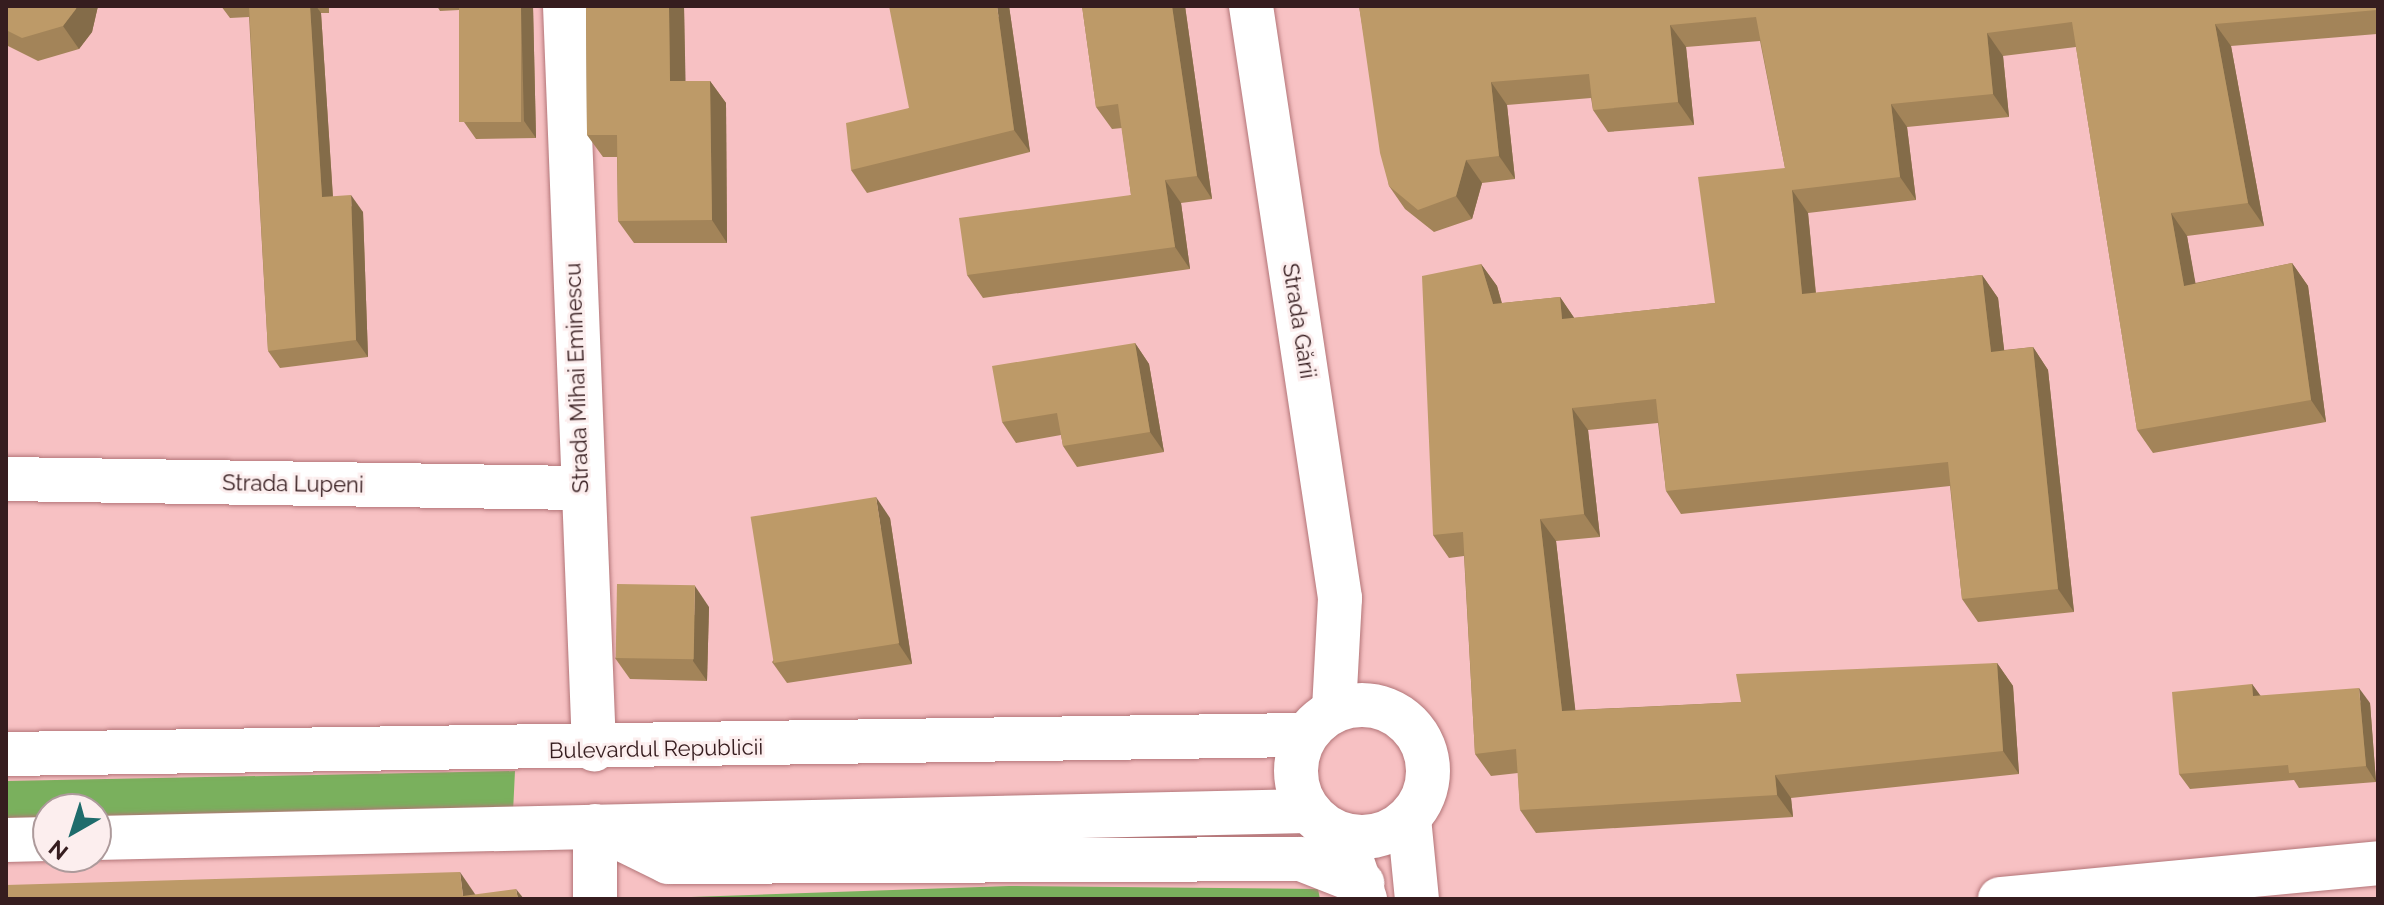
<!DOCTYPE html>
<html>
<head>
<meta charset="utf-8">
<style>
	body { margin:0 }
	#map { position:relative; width:2384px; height:905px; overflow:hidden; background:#f7c1c3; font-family:Raleway,sans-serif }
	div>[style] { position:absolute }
	.green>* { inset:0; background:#7ab05d }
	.roads { filter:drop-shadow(0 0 2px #b37578) drop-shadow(0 0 2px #b37578) }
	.street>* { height:44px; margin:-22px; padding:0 22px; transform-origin:22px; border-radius:22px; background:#fff }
	.secondary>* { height:44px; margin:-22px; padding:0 22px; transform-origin:22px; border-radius:22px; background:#fff }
	.primary>* { height:44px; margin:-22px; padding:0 22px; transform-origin:22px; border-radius:22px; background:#fff }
	.primary>.ring { margin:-22px; padding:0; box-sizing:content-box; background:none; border:44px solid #fff; border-radius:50% }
	.wall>* { inset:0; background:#a38459 }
	.shaded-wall>* { inset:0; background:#846c49 }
	.building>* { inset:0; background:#bd9a68; transform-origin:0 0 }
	span { translate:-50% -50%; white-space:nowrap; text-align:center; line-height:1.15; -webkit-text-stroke:6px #fceeee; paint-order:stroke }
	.street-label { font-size:22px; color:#361d1f }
	.frame { position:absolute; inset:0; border:8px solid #361d1f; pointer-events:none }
	.north { position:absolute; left:32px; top:793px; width:80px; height:80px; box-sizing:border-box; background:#fceeee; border:2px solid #ad9a9b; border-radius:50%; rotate:219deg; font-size:22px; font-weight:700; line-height:32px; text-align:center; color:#361d1f }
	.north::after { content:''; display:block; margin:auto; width:28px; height:36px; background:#1f6c6c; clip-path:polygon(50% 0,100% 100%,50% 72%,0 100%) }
</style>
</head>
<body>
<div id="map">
	<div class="green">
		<i style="clip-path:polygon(515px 771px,513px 812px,96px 824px,96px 809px,48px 809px,48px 825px,6px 826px,6px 781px)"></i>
		<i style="clip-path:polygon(1009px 886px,1318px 889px,1320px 899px,633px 899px)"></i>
	</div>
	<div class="roads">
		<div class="street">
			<i style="left:565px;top:6px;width:744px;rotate:87.76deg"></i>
			<i style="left:6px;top:479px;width:574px;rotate:0.9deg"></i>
			<i style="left:595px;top:899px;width:73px;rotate:-90deg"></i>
			<i style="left:2000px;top:899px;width:380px;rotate:-5.4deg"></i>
		</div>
		<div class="secondary">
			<i style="left:1409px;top:818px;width:81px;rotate:84.4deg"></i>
			<i style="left:1343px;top:835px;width:68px;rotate:71deg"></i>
		</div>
		<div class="primary">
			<i style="left:1251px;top:6px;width:599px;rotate:81.45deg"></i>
			<i style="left:1340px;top:598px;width:112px;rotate:93.1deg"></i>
			<i class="ring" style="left:1296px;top:705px;width:88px;height:88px"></i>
			<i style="left:6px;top:754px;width:1300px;rotate:-0.84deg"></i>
			<i style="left:597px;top:827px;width:79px;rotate:26.2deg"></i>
			<i style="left:668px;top:862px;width:633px;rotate:-0.27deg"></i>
			<i style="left:1301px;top:859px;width:66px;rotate:21.5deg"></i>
			<i style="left:96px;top:838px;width:1212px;rotate:-1.28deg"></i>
			<i style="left:6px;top:840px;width:42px;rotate:-1.4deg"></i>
		</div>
	</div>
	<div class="wall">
		<i style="clip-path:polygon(6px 6px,98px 6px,92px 32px,79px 49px,38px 61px,6px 45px)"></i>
		<i style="clip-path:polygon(221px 6px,329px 6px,329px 13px,321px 13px,333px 197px,363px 212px,368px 357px,280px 368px,268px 351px,249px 17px,230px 18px)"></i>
		<i style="clip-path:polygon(437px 6px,533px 6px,536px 138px,476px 139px,464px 122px,459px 10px,440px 11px)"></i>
		<i style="clip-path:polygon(586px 6px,684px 6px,685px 81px,710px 81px,726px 103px,727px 243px,634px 243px,618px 221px,617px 157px,603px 157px,587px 135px)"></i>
		<i style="clip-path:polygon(1009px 6px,1030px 152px,867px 193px,851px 170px,909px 108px)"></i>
		<i style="clip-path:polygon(1082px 6px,1185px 6px,1212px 199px,1181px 203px,1190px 269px,983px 298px,967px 275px,1131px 195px,1122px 128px,1112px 129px,1096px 107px)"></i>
		<i style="clip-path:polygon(1359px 6px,2378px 6px,2378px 34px,2231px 46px,2264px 226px,2187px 236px,2195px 283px,2292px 263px,2308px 286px,2326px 422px,2153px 453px,2137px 430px,2076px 47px,2003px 56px,2009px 117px,1907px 127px,1916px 200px,1808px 213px,1816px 293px,1982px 275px,1998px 298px,2004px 350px,2033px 347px,2048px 370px,2074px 612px,1978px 622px,1962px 599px,1950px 486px,1681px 514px,1666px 491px,1658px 423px,1588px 430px,1600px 537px,1556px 541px,1575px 710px,1741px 702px,1997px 663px,2013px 686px,2019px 774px,1791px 798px,1793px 817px,1536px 833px,1520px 810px,1518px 773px,1491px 776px,1475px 754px,1464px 556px,1449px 558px,1433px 535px,1481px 264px,1497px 286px,1502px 303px,1560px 297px,1574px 318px,1715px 303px,1785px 168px,1760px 41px,1686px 47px,1694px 125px,1608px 132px,1593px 110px,1591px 98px,1507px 105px,1515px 179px,1482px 183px,1472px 219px,1434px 232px,1405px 209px,1389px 186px)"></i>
		<i style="clip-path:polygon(1135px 343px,1149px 364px,1164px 452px,1077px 467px,1063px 446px,1061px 435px,1016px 443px,1002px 422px)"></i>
		<i style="clip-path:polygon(890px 518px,912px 664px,787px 683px,772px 662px)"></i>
		<i style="clip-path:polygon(709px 607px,707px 681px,630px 679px,615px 658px)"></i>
		<i style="clip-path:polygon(2252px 684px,2260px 696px,2370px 703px,2376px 782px,2299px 788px,2294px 780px,2190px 789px,2179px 774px)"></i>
	</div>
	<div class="shaded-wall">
		<i style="clip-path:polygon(77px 6px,98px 6px,92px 32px,79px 49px,63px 26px)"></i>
		<i style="clip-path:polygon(310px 6px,316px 6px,321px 13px,334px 215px,322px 197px)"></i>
		<i style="clip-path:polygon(521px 6px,533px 6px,536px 138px,524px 121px)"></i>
		<i style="clip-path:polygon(669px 6px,684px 6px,686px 104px,670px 81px)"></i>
		<i style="clip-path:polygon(997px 6px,1009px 6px,1030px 152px,1014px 130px)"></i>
		<i style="clip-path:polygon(1172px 6px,1185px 6px,1212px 199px,1197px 176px)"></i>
		<i style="clip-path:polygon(2215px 24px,2231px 46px,2264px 226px,2248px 203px)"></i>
		<i style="clip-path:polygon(1670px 25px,1686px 47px,1694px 125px,1678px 102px)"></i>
		<i style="clip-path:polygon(1987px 33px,2003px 56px,2009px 117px,1993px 94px)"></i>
		<i style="clip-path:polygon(710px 81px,726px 103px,727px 243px,712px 220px)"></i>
		<i style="clip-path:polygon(1491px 82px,1507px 105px,1515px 179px,1499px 156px)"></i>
		<i style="clip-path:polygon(1891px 104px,1907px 127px,1916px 200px,1900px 177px)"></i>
		<i style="clip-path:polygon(1466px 160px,1482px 183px,1472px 219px,1456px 196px)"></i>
		<i style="clip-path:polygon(1165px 180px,1181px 203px,1190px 269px,1175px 247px)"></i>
		<i style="clip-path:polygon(1792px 190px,1808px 213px,1818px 317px,1802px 294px)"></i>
		<i style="clip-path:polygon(351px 195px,363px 212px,368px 357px,356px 340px)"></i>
		<i style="clip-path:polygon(2171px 213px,2187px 236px,2200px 308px,2184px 286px)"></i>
		<i style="clip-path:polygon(2292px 263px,2308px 286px,2326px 422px,2311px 400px)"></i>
		<i style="clip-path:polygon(1481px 264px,1497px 286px,1508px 327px,1493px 304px)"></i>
		<i style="clip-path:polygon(1982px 275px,1998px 298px,2007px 374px,1991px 352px)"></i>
		<i style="clip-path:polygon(1560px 297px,1575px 319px,1562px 319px)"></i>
		<i style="clip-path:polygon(1135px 343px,1149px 364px,1164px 452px,1150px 432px)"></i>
		<i style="clip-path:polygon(2033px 347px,2048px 370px,2074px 612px,2058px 589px)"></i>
		<i style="clip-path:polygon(1572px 408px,1588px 430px,1600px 537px,1584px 514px)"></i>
		<i style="clip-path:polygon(876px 497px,890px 518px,912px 664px,898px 643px)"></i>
		<i style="clip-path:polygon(1540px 519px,1556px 541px,1578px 733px,1562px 711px)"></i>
		<i style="clip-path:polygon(695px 586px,709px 607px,707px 681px,693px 661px)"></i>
		<i style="clip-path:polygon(1997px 663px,2013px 686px,2019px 774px,2003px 751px)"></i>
		<i style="clip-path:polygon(2252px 684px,2263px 699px,2253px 696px)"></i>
		<i style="clip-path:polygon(2359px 688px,2370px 703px,2376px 782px,2366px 766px)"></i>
		<i style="clip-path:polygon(1775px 775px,1791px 798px,1793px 817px,1777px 795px)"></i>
		<i style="clip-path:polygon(460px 872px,477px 897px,463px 896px)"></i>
		<i style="clip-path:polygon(516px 889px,524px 899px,518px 899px)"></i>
	</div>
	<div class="building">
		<i style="clip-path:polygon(6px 6px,77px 6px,76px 9px,63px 26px,22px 38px,6px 30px)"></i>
		<i style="clip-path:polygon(249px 6px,310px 6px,322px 197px,351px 195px,356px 340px,268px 351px)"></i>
		<i style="left:459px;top:6px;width:62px;height:116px"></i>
		<i style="clip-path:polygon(586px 6px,669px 6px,670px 81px,710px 81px,712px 220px,618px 221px,617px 135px,587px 135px)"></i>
		<i style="clip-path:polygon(889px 6px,997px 6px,1014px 130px,851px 170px,846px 123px,909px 108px)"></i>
		<i style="clip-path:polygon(1082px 6px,1172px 6px,1197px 176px,1165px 180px,1175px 247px,967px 275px,959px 218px,1131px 195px,1118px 104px,1096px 107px)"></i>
		<i style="clip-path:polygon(1359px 6px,2378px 6px,2378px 10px,2215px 24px,2248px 203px,2171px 213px,2184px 286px,2292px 263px,2311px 400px,2137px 430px,2072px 22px,1987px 33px,1993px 94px,1891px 104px,1900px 177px,1792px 190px,1802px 294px,1982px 275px,1991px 352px,2033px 347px,2058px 589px,1962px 599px,1948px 462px,1666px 491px,1656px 399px,1572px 408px,1584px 514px,1540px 519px,1562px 711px,1741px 702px,1736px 674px,1997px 663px,2003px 751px,1775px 775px,1777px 795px,1520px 810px,1516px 749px,1475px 754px,1463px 532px,1433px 535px,1422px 276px,1481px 264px,1493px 304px,1560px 297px,1562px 319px,1715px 303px,1698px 177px,1785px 168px,1756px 17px,1670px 25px,1678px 102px,1593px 110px,1589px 74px,1491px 82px,1499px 156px,1466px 160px,1456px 196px,1418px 210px,1389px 186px,1380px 153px)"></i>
		<i style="clip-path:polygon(1135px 343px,1150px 432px,1063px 446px,1057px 413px,1002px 422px,992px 366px)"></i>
		<i style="left:876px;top:497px;width:148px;height:127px;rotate:81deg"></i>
		<i style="left:617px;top:584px;width:78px;height:74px;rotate:1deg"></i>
		<i style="clip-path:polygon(2252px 684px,2253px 696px,2359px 688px,2366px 766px,2289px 773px,2288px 765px,2179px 774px,2172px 692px)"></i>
		<i style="clip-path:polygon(460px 872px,463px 896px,516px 889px,518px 899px,6px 899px,6px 885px)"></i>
	</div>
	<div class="street-label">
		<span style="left:1299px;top:321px;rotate:81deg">Strada Gării</span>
		<span style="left:577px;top:378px;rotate:-92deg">Strada Mihai Eminescu</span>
		<span style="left:293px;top:484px;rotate:1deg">Strada Lupeni</span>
		<span style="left:656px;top:749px;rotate:-1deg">Bulevardul Republicii</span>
	</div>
	<div class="frame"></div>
	<div class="north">N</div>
</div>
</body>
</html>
